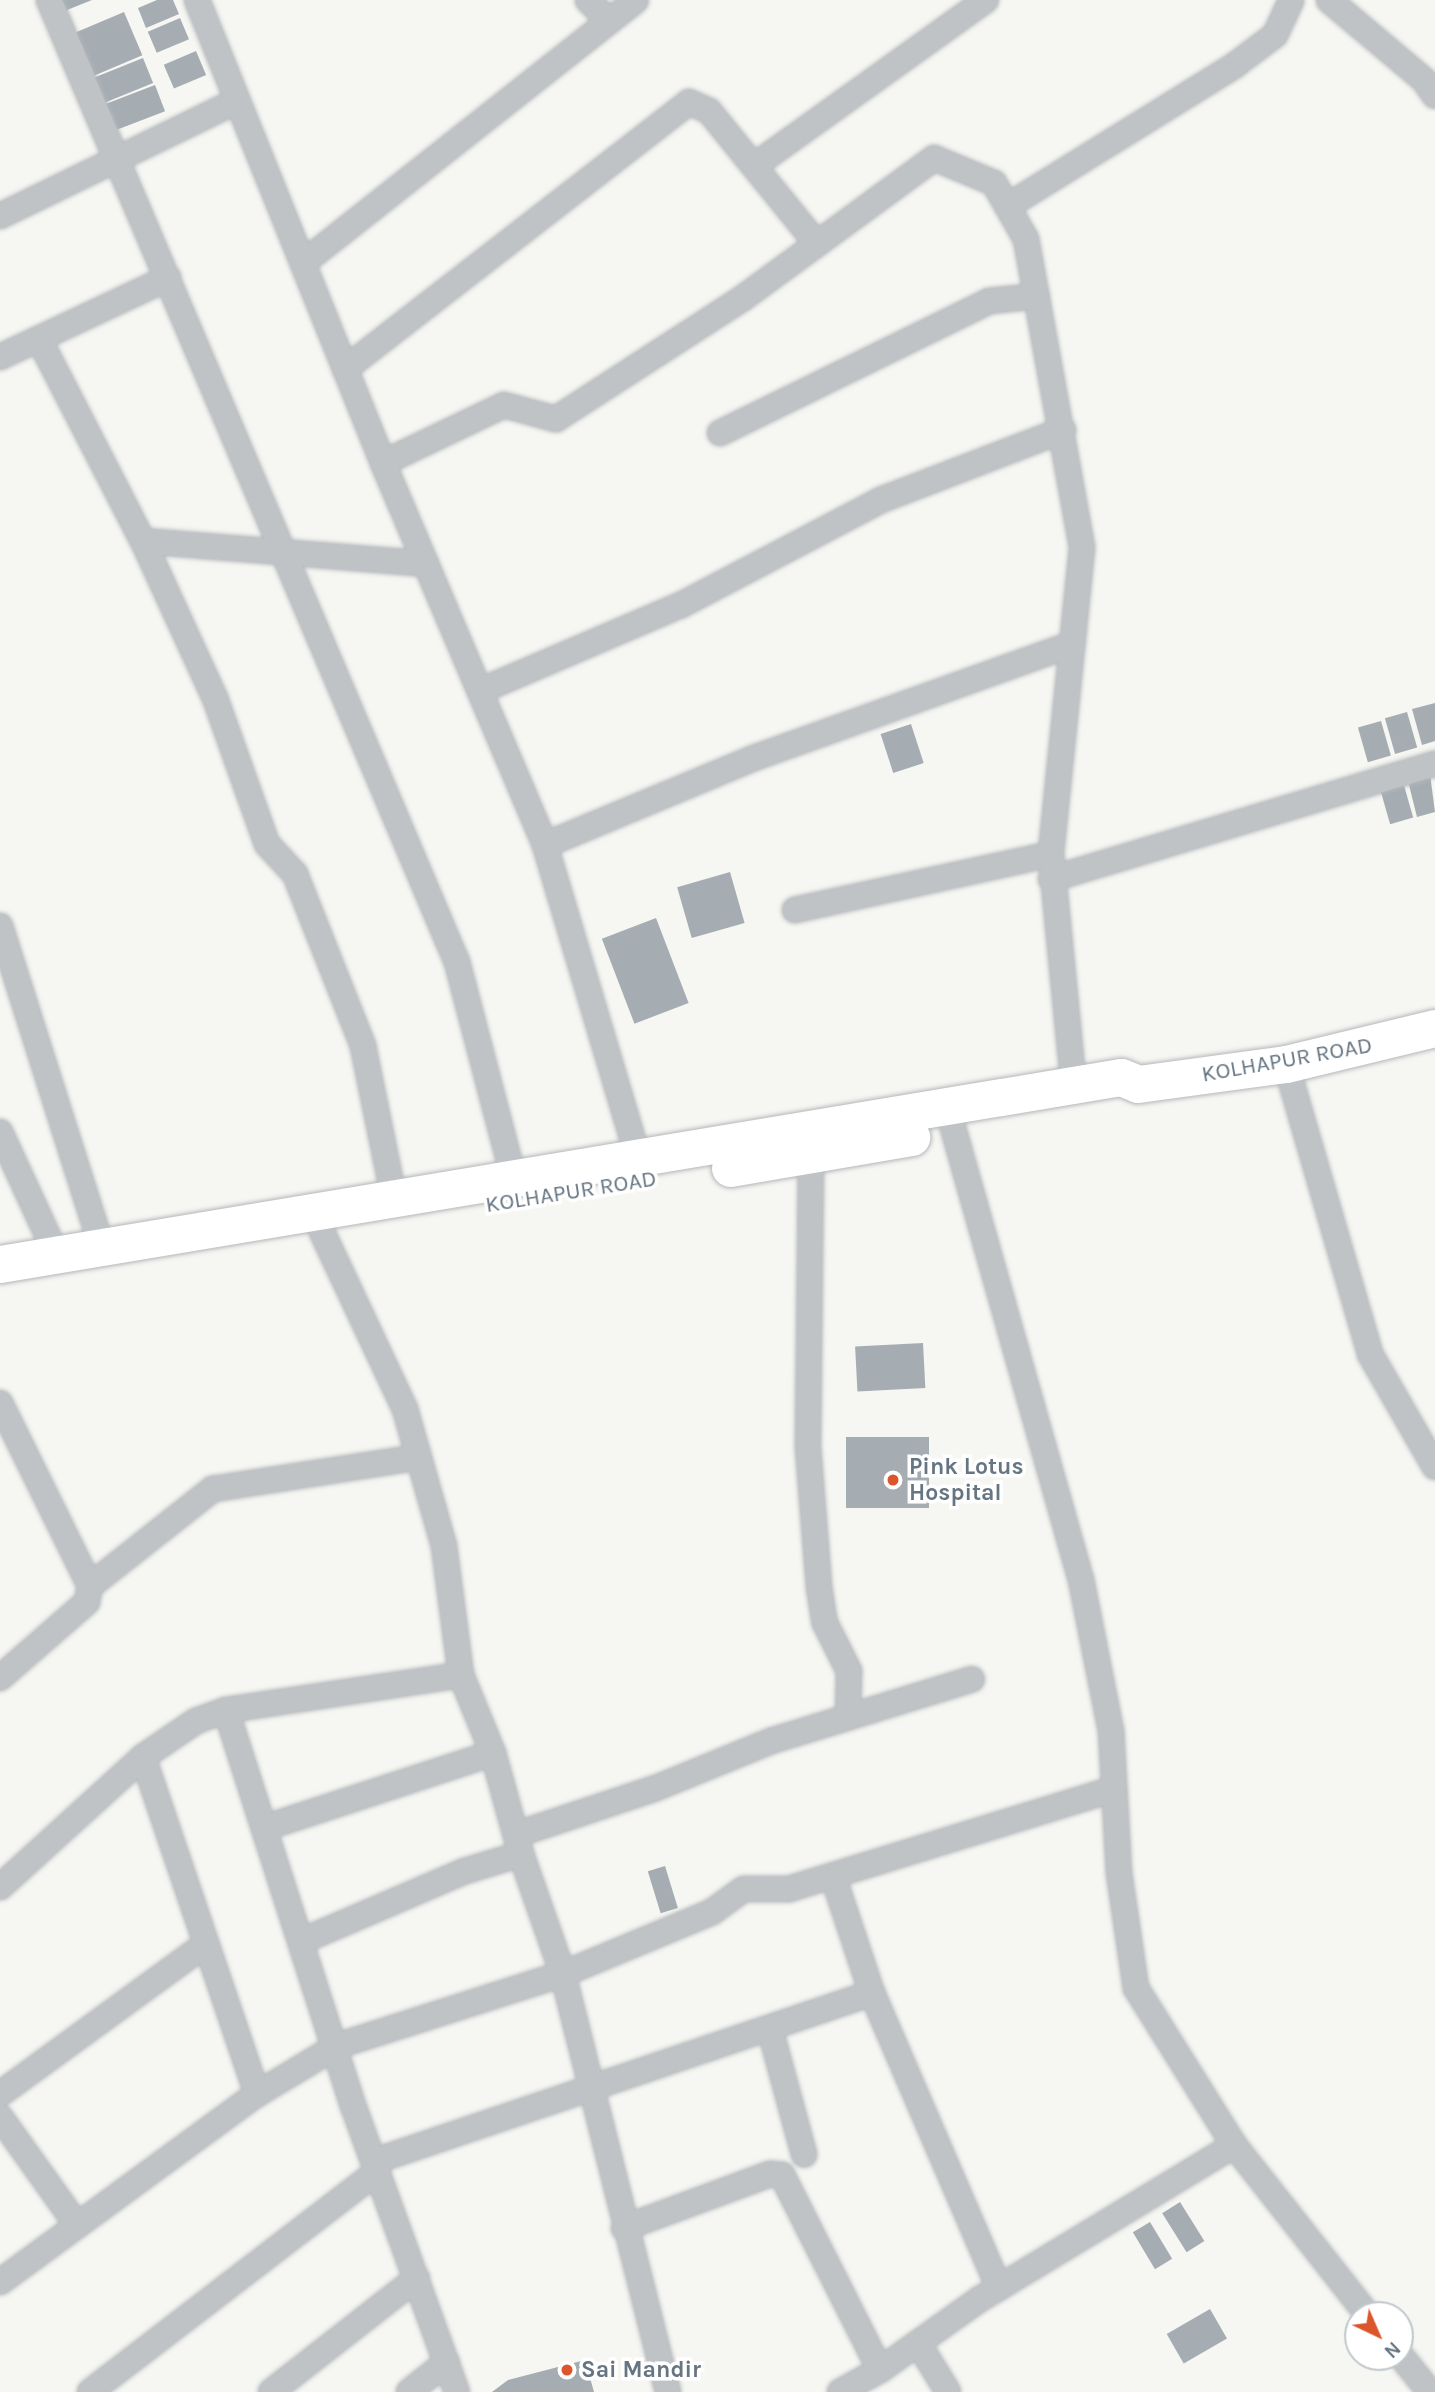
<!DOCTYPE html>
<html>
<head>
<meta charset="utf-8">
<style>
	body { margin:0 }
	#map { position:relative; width:1435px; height:2392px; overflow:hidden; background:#f6f6f2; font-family:Karla,sans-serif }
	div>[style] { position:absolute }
	.building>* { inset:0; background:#a5adb3; transform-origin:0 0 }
	.roads { filter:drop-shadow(0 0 2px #b4b8bc) drop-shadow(0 0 2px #b4b8bc) }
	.street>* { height:24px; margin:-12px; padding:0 12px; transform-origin:12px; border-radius:12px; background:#bfc3c6 }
	.primary>* { height:37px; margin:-18.5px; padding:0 18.5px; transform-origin:18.5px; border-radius:18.5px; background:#fff }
	.dots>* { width:19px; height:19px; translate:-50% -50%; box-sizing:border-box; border:4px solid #fff; border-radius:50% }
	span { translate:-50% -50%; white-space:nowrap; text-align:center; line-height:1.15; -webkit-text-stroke:7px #fff; paint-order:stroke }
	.street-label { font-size:23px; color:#667582 }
	.poi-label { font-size:23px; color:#667582; font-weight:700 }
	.left { translate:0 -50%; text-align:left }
	.north { position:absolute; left:1344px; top:2301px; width:70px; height:70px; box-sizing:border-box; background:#fff; border:2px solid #c2c8cd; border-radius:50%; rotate:136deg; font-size:19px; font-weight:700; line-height:28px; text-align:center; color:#667582 }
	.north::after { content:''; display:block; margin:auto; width:24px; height:32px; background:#dc562c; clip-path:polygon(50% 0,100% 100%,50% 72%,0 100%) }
</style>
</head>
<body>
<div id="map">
	<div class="building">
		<i style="clip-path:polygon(58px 0,92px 0,62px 12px)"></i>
		<i style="clip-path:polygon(157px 0,173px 0,179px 14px,146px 28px,138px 8px)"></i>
		<i style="left:124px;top:12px;width:47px;height:52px;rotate:67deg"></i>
		<i style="left:180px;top:18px;width:23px;height:35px;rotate:67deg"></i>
		<i style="left:196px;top:51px;width:26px;height:35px;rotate:67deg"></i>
		<i style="left:143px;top:58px;width:27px;height:53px;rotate:68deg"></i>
		<i style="left:155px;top:85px;width:28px;height:53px;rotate:69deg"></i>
		<i style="clip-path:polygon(1435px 703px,1435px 741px,1422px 745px,1412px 709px)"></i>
		<i style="left:1407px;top:712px;width:37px;height:23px;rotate:74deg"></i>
		<i style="left:1381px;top:721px;width:36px;height:24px;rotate:74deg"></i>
		<i style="left:911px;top:724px;width:41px;height:32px;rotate:72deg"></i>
		<i style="clip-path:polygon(1430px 774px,1435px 812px,1417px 817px,1408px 781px)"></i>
		<i style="left:1403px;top:782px;width:37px;height:24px;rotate:74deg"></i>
		<i style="left:730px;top:872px;width:53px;height:55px;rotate:74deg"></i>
		<i style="left:656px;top:918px;width:91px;height:58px;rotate:69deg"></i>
		<i style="left:923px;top:1343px;width:45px;height:68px;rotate:87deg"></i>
		<i style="left:929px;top:1437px;width:71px;height:83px;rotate:90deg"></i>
		<i style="left:665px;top:1866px;width:44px;height:18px;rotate:73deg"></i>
		<i style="left:1180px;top:2202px;width:46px;height:21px;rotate:58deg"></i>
		<i style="left:1150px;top:2222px;width:43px;height:20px;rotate:59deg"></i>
		<i style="left:1210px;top:2309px;width:34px;height:50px;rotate:60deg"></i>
		<i style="clip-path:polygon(585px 2360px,594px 2392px,492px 2392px,508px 2380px)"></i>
	</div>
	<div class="roads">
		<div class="street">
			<i style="left:49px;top:0;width:1045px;rotate:67.02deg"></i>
			<i style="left:457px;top:962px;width:225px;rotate:75.3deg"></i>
			<i style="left:197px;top:0;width:499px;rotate:68.1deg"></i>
			<i style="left:383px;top:463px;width:415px;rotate:67deg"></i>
			<i style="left:545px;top:845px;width:330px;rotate:73.4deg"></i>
			<i style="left:588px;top:0;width:30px;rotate:45deg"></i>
			<i style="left:1329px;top:0;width:124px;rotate:40.1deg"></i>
			<i style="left:1424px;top:80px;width:19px;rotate:55deg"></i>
			<i style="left:754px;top:166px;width:285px;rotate:-35.6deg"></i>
			<i style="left:1008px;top:206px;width:267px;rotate:-31.8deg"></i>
			<i style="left:1235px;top:65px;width:50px;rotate:-36.9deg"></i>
			<i style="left:1275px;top:35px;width:38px;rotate:-65deg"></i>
			<i style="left:0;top:216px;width:263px;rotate:-25.9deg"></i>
			<i style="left:303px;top:263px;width:424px;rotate:-38.3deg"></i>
			<i style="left:39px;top:339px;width:227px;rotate:62.8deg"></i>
			<i style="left:143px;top:541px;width:173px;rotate:65.4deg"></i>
			<i style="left:215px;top:698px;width:155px;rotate:70.4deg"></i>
			<i style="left:267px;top:844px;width:41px;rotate:47deg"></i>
			<i style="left:295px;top:874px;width:185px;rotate:68.4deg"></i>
			<i style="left:363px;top:1046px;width:156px;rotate:78.5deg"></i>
			<i style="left:0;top:357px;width:186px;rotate:-25.2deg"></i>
			<i style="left:345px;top:369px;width:435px;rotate:-37.8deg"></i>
			<i style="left:689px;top:102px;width:22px;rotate:24deg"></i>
			<i style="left:709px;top:111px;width:171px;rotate:50.9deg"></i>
			<i style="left:720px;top:433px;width:300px;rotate:-26.1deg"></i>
			<i style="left:989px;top:301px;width:48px;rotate:-5.9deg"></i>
			<i style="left:383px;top:463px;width:134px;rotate:-25.6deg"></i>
			<i style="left:504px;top:405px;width:54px;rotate:15.1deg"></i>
			<i style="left:556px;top:419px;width:223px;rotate:-32.9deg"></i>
			<i style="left:743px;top:298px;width:237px;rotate:-36.2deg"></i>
			<i style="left:934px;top:158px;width:65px;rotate:22.6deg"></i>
			<i style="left:994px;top:183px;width:64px;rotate:60.3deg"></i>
			<i style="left:1026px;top:239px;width:314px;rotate:79.7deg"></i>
			<i style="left:1082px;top:548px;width:308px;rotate:95.8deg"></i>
			<i style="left:1051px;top:854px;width:234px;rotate:84.4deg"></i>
			<i style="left:143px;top:541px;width:284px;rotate:4.6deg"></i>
			<i style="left:480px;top:691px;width:219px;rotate:-23.2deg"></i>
			<i style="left:681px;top:605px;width:226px;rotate:-27.7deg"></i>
			<i style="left:881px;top:500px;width:195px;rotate:-21deg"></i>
			<i style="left:545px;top:845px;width:226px;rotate:-22.6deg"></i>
			<i style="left:754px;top:758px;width:338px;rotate:-19.7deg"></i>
			<i style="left:1051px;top:879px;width:401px;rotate:-16.7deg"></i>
			<i style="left:795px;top:910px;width:262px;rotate:-12.3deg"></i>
			<i style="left:0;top:926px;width:338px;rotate:72.4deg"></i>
			<i style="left:1286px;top:1064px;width:302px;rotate:73.8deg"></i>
			<i style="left:1370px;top:1354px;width:130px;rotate:60.1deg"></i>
			<i style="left:0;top:1132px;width:136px;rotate:65.3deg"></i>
			<i style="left:811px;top:1156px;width:291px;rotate:90.6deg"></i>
			<i style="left:808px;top:1447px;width:140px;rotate:85.5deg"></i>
			<i style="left:819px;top:1587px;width:36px;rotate:81deg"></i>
			<i style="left:825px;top:1623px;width:54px;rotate:63.4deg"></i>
			<i style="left:849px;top:1671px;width:46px;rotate:91.2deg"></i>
			<i style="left:322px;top:1232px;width:195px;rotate:64.9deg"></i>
			<i style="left:405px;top:1409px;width:142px;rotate:74.1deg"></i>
			<i style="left:444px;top:1546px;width:130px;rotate:82.5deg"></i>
			<i style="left:461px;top:1675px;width:84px;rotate:67.7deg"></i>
			<i style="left:493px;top:1753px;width:105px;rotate:74.5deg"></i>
			<i style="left:521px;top:1854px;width:127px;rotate:70.7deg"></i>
			<i style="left:563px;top:1974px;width:431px;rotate:75.9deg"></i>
			<i style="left:0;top:1403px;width:204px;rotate:63.8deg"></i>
			<i style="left:90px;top:1586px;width:16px;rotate:101deg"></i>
			<i style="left:87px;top:1602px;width:116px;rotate:138.9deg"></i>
			<i style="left:90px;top:1586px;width:157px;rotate:-38.3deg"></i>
			<i style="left:213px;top:1489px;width:208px;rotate:-8.8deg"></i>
			<i style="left:226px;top:1710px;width:418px;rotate:72.2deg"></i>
			<i style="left:354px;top:2108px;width:302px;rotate:70.1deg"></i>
			<i style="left:143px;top:1757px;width:356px;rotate:71.3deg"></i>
			<i style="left:264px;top:1828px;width:241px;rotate:-18.1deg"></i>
			<i style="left:518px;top:1834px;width:145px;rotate:-18.4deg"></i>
			<i style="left:656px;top:1788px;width:124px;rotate:-22.2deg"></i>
			<i style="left:771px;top:1741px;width:210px;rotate:-17.1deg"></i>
			<i style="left:833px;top:1876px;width:123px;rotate:71.6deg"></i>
			<i style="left:872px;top:1993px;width:321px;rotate:66.7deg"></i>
			<i style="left:0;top:1887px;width:193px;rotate:-42.3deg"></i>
			<i style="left:143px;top:1757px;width:64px;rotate:-34.2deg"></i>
			<i style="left:196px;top:1721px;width:32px;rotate:-20deg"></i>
			<i style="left:226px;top:1710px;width:238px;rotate:-8.5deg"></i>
			<i style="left:302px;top:1941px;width:174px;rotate:-23.3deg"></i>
			<i style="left:462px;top:1872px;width:62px;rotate:-17deg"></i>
			<i style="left:770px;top:2029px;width:130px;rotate:74.8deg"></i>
			<i style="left:0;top:2094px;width:255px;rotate:-36.1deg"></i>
			<i style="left:0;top:2117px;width:133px;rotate:54.5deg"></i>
			<i style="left:1234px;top:2145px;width:216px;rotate:51.8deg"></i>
			<i style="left:375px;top:2161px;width:525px;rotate:-18.68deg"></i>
			<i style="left:624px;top:2228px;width:156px;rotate:-20.3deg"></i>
			<i style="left:770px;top:2174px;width:12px;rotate:5deg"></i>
			<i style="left:782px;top:2175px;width:218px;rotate:63.3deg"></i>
			<i style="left:0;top:2282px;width:318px;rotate:-36.2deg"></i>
			<i style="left:257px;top:2094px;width:93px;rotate:-31deg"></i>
			<i style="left:337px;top:2046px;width:237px;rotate:-17.7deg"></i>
			<i style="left:563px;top:1974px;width:161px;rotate:-22.6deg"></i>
			<i style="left:712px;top:1912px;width:39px;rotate:-36deg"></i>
			<i style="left:744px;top:1889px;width:45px"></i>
			<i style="left:789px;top:1889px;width:340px;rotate:-17.1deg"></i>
			<i style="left:918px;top:2343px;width:57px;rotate:58.5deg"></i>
			<i style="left:1400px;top:2355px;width:48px;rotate:51deg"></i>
			<i style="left:90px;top:2392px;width:363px;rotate:-37.5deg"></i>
			<i style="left:271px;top:2392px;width:185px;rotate:-38deg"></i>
			<i style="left:409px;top:2392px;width:48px;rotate:-38.3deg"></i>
			<i style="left:840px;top:2392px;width:46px;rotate:-28.8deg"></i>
			<i style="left:880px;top:2370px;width:123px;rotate:-35.4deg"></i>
			<i style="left:980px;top:2299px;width:297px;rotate:-31.2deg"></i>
			<i style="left:1234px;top:2145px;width:185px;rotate:-122deg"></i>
			<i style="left:1136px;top:1988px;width:116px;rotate:-98.4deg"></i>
			<i style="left:1119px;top:1873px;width:142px;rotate:-93.2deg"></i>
			<i style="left:1111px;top:1731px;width:154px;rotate:-101.2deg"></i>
			<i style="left:1081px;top:1580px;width:492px;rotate:-105.8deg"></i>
		</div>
		<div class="primary">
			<i style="left:730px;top:1168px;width:184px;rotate:-9.7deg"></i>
			<i style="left:0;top:1264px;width:1136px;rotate:-9.47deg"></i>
			<i style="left:1121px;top:1077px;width:18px;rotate:22deg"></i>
			<i style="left:1138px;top:1084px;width:149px;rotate:-7.7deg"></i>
			<i style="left:1286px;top:1064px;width:153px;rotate:-13.6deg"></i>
		</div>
	</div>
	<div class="dots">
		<i style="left:893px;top:1480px;background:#dc562c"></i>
		<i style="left:567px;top:2370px;background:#dc562c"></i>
	</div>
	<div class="street-label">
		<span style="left:1287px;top:1060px;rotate:-10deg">KOLHAPUR ROAD</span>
		<span style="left:571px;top:1192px;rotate:-9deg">KOLHAPUR ROAD</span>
	</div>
	<div class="poi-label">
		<span class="left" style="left:909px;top:1480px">Pink Lotus<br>Hospital</span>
		<span class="left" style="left:581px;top:2370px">Sai Mandir</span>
	</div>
	<div class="north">N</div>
</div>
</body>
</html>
